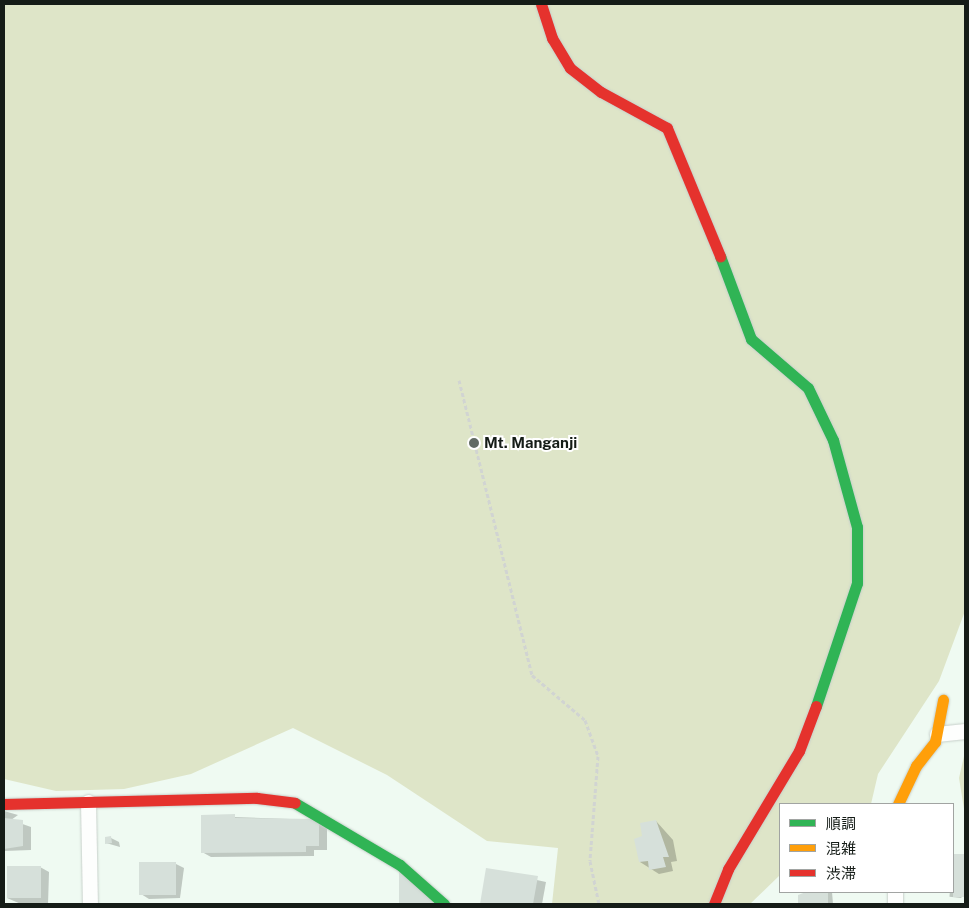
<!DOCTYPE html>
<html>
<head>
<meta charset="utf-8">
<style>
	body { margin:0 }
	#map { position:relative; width:969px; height:908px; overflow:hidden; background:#effaf2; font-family:"Public Sans","Noto Sans JP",sans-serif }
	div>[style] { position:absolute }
	.green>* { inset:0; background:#dee5c8 }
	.shadow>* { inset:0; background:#0003; transform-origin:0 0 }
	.building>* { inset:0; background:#d6e0da; transform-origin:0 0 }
	.path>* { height:3px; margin-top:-1.5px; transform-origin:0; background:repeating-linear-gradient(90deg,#d1d4d2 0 4px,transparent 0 6.5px) }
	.roads { filter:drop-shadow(0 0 1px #c7d0ca) drop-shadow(0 0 1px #c7d0ca) }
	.street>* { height:15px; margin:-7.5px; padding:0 7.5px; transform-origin:7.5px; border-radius:7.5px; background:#fdfefd }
	.fast>* { height:11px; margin:-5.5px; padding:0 5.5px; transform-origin:5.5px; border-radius:5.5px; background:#30b455 }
	.slow>* { height:11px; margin:-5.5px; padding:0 5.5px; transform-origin:5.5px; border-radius:5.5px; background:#ff9f0a }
	.jam>* { height:11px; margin:-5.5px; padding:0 5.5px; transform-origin:5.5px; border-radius:5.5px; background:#e5322d }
	.dots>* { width:14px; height:14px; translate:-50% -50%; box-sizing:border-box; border:2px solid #fff; border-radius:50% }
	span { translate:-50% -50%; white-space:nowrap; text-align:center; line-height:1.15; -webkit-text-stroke:4px #fff; paint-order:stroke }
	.poi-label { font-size:15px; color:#151c17; font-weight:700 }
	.left { translate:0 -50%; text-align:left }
	.frame { position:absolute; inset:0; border:5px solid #151c17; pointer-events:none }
	.legend { position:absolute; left:779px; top:803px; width:175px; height:90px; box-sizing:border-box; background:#fff; border:1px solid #a1a4a2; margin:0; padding:6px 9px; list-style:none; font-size:15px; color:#151c17 }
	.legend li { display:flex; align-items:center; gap:10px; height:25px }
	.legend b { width:25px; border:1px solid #a1a4a2 }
</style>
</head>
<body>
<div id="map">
	<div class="green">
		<i style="clip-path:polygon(4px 4px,965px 4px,965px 611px,939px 681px,878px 774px,871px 804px,780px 804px,780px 875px,750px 904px,552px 904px,558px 848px,487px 841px,387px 775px,293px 728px,191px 774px,124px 789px,56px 791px,4px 779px)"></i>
		<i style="clip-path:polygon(965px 752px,965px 815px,959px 778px)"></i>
	</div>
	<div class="shadow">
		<i style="clip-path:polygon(4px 811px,18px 815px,11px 820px,31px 827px,31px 850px,4px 851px)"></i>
		<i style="clip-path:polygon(202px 816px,319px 820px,327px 825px,327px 850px,314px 850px,314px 856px,211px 857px,202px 852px)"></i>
		<i style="clip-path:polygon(656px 821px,673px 840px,677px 861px,671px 862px,673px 871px,659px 874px,640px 862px,644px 837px)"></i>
		<i style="clip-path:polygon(111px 838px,119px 842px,120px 847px,106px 843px)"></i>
		<i style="left:953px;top:856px;width:12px;height:41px;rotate:5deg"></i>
		<i style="clip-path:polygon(176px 864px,184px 868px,180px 898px,149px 899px,141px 894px)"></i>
		<i style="clip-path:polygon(40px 867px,49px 872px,48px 904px,21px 904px,7px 898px,8px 868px)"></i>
		<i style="clip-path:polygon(487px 869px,546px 882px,542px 904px,481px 903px)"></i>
		<i style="clip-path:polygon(808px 892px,832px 892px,833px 904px,800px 904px,799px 896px)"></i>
	</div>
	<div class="building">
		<i style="clip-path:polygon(235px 814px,235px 818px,319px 819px,319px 846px,306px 846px,306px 852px,201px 853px,201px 815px)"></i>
		<i style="clip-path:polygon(4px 818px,23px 820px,23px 846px,4px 849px)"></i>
		<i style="clip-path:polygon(656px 820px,669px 857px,663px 857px,666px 867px,649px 870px,648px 861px,639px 862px,634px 839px,642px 836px,640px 823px)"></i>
		<i style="clip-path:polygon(111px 836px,112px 843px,105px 844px,105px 837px)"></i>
		<i style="left:953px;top:854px;width:12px;height:43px"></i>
		<i style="left:139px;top:862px;width:37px;height:33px"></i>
		<i style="clip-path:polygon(399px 864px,439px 904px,399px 904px)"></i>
		<i style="left:7px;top:866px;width:34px;height:32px"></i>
		<i style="clip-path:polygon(486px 868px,538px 876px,533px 904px,480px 904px)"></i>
		<i style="clip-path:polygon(806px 892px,828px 893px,828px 904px,798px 904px,798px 895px)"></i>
	</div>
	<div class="path">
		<i style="left:459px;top:380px;width:304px;rotate:76.1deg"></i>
		<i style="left:532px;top:675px;width:70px;rotate:40.3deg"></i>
		<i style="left:585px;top:720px;width:38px;rotate:70deg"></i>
		<i style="left:598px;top:756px;width:105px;rotate:94.4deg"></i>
		<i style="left:590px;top:861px;width:44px;rotate:78.2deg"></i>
	</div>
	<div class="roads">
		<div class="street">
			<i style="left:937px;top:734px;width:28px;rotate:-6deg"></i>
			<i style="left:88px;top:802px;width:102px;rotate:88.9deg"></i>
			<i style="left:895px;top:904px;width:12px;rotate:-90deg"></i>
		</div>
		<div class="fast">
			<i style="left:720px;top:256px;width:89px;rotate:69.5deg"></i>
			<i style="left:751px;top:339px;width:75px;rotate:40.7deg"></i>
			<i style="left:808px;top:388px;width:58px;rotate:64.3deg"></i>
			<i style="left:833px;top:440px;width:90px;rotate:74.6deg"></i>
			<i style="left:857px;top:527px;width:56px;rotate:90deg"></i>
			<i style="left:857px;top:583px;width:130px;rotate:108.4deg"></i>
			<i style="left:295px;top:803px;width:122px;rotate:30.6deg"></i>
			<i style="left:400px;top:865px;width:59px;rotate:41.6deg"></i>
		</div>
		<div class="slow">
			<i style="left:898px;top:804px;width:42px;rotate:-64.7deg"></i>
			<i style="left:916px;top:766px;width:31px;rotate:-52deg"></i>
			<i style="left:935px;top:742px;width:43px;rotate:-79.2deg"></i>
		</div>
		<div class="jam">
			<i style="left:541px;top:4px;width:36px;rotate:72deg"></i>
			<i style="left:552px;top:38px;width:35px;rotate:59deg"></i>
			<i style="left:570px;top:68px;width:39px;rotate:38deg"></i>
			<i style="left:601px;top:92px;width:75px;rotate:28.6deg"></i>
			<i style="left:667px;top:128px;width:139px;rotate:67.5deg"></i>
			<i style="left:4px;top:804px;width:253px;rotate:-1.4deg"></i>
			<i style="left:257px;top:798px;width:38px;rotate:7deg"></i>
			<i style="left:714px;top:904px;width:38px;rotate:-68deg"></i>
			<i style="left:728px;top:869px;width:138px;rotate:-59deg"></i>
			<i style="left:799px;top:751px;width:48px;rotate:-69.3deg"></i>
		</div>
	</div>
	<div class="dots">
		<i style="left:474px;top:443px;background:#616a64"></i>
	</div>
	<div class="poi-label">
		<span class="left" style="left:484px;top:443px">Mt. Manganji</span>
	</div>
	<div class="frame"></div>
	<ul class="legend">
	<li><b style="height:6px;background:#30b455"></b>順調</li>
	<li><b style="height:6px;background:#ff9f0a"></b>混雑</li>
	<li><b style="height:6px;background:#e5322d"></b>渋滞</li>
	</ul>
</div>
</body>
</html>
